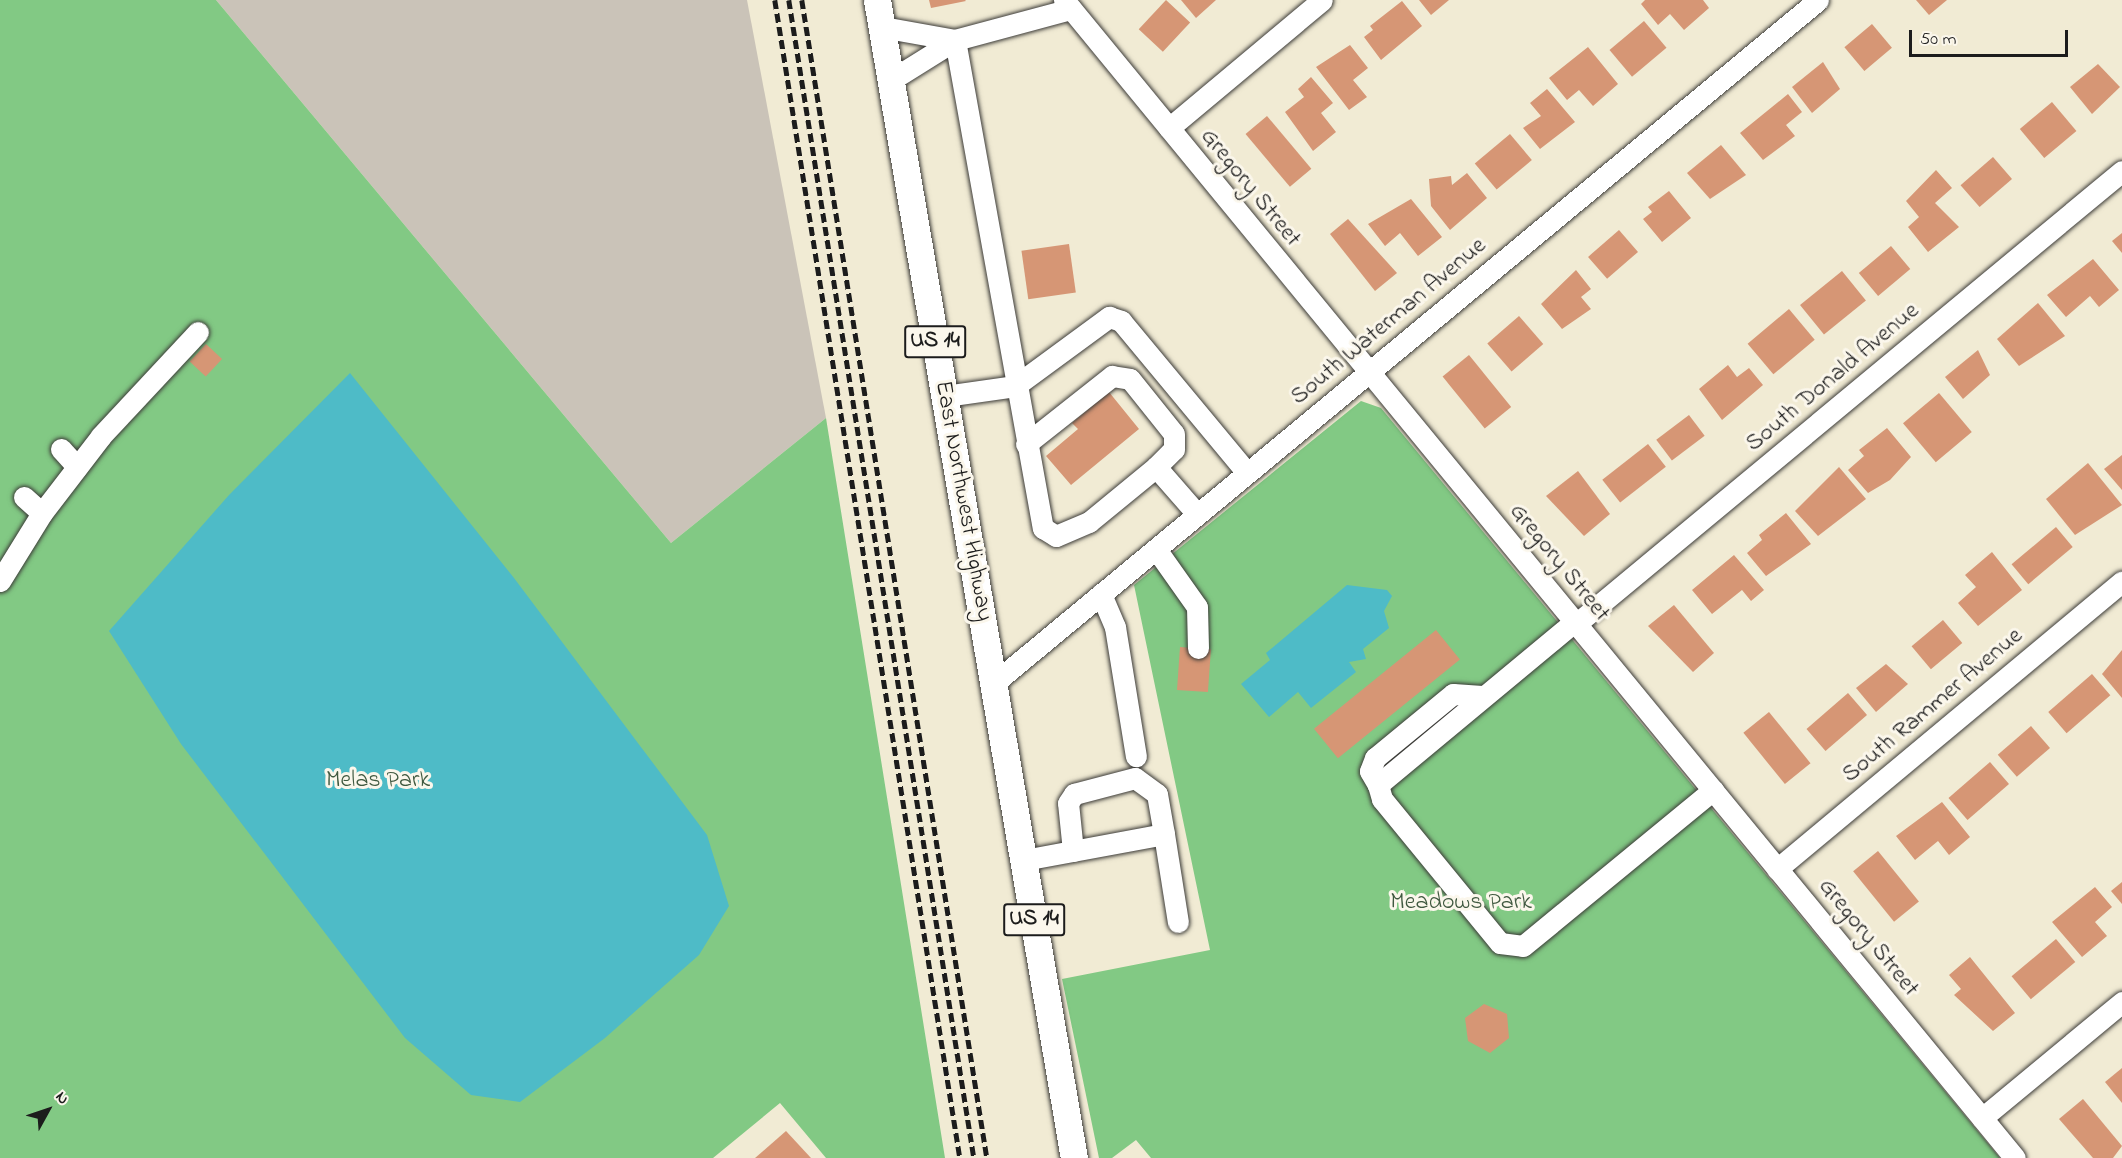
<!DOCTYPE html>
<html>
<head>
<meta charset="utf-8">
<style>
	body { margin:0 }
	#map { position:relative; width:2122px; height:1158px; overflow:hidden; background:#f1ebd4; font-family:"Indie Flower",sans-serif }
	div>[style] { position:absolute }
	.industrial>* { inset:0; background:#cac3b8 }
	.green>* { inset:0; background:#82c984 }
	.water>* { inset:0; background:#4ebbc7 }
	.building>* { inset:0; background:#d69675; transform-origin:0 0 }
	.roads { filter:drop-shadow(0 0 2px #3c3b38) drop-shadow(0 0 2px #3c3b38) }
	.minor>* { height:21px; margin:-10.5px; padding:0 10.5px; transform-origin:10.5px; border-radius:10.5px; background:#fff }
	.major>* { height:27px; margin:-13.5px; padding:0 13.5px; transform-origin:13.5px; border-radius:13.5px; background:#fff }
	.rail>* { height:4.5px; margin-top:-2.25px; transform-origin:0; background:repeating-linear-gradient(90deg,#1c1c1c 0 9px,transparent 0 13.5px) }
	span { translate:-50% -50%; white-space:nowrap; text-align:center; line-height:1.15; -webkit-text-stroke:6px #fbf7ec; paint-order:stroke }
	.shield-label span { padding:2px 4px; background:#fbf7ec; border:2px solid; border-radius:4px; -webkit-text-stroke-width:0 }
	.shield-label { font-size:22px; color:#1c1c1c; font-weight:700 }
	.street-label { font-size:24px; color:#1c1c1c }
	.park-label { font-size:24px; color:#405940 }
	.north { position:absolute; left:18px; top:1080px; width:60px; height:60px; -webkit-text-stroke:4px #fbf7ec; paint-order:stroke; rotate:50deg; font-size:16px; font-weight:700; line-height:24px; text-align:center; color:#1c1c1c }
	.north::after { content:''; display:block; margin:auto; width:21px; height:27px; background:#1c1c1c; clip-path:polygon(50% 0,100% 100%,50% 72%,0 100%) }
	.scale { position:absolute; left:1909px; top:30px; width:159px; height:27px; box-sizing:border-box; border:3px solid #1c1c1c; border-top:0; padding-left:8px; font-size:18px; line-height:21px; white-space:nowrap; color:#1c1c1c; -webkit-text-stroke:4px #fbf7ec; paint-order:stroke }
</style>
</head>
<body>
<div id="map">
	<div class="industrial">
		<i style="clip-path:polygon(216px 0,747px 0,826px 418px,671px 543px)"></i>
	</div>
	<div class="green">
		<i style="clip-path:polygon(0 0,216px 0,671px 543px,826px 418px,945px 1158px,826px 1158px,780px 1103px,713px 1158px,0 1158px)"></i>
		<i style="clip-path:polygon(1361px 401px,1381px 408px,2000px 1158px,1151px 1158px,1136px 1140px,1112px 1158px,1099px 1158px,1062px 979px,1210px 950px,1134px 585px)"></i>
	</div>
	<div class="water">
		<i style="clip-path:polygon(350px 373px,514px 578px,707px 835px,729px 906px,699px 955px,605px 1038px,520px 1102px,471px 1095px,405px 1038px,181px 744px,109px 631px,229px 495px)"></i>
		<i style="clip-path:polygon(1347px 585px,1387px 590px,1392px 596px,1384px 611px,1389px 628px,1363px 649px,1366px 659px,1349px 662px,1356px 672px,1311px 708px,1298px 692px,1269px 717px,1241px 684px,1270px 660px,1266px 653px)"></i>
	</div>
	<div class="building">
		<i style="clip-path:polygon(929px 0,965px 0,966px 1px,931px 8px)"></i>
		<i style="left:1166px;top:0;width:33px;height:40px;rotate:43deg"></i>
		<i style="clip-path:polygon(1181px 0,1216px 0,1196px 18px)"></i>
		<i style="clip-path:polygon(1419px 0,1449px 0,1431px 15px)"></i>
		<i style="clip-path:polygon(1645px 0,1703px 0,1709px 8px,1684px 30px,1670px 14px,1658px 25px,1641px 4px)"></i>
		<i style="clip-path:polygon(1916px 0,1947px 0,1929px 15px)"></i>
		<i style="clip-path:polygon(1402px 1px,1422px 26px,1381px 60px,1364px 37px,1373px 30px,1370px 26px)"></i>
		<i style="left:1644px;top:21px;width:35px;height:45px;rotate:50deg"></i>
		<i style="left:1872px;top:24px;width:31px;height:36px;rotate:50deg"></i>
		<i style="clip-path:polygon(1350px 45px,1368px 68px,1353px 80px,1367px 97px,1349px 110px,1316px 67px)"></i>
		<i style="clip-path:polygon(1588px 47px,1618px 84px,1593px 106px,1579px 90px,1567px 100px,1549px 78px)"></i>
		<i style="clip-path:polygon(1823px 62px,1840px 89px,1812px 113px,1792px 87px)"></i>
		<i style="clip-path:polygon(2098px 64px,2120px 87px,2092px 114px,2070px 87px)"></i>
		<i style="clip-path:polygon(1311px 77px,1333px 103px,1321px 113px,1336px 132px,1313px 151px,1285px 112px,1304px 97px,1298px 89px)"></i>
		<i style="clip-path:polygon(1547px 89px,1575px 122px,1540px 149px,1523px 128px,1541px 116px,1530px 103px)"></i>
		<i style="clip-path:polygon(1788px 94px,1802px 112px,1786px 125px,1795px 136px,1763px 160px,1740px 133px)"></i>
		<i style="left:2052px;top:102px;width:38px;height:42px;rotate:50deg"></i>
		<i style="left:1267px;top:116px;width:69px;height:28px;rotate:50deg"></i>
		<i style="left:1510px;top:134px;width:34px;height:46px;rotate:50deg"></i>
		<i style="clip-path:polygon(1721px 145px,1746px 175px,1710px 199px,1687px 173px)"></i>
		<i style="left:1993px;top:157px;width:29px;height:43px;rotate:49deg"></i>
		<i style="clip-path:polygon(1936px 170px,1952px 188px,1935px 203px,1959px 227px,1928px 252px,1908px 227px,1919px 217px,1906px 201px)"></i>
		<i style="clip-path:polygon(1467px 173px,1487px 198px,1450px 230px,1431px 206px,1429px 179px,1451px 176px,1452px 185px)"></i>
		<i style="clip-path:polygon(1669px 191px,1691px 218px,1662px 242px,1643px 219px,1652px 212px,1648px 207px)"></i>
		<i style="clip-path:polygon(1411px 199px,1442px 237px,1418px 256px,1400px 233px,1385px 246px,1368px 224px)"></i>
		<i style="clip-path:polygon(1348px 219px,1397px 273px,1375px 291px,1330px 234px)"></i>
		<i style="left:1619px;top:230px;width:29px;height:41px;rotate:49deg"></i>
		<i style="clip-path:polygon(2122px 233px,2122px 253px,2112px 241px)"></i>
		<i style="left:1069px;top:244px;width:49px;height:48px;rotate:82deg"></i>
		<i style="left:1891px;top:246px;width:30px;height:42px;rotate:50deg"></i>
		<i style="clip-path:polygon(2093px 259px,2119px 290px,2099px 307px,2090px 296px,2066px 317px,2047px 295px)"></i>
		<i style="clip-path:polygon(1576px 270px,1591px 289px,1581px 297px,1591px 309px,1562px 329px,1541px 304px)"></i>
		<i style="left:1842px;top:271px;width:38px;height:54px;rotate:51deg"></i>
		<i style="clip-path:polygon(2038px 303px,2065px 336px,2019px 366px,1997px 339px)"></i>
		<i style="left:1789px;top:309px;width:40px;height:54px;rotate:50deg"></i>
		<i style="left:1519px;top:316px;width:37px;height:42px;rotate:49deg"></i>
		<i style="left:206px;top:344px;width:22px;height:24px;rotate:43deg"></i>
		<i style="clip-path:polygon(1978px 350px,1990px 375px,1963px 399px,1945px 377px)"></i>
		<i style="left:1469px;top:355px;width:67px;height:34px;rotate:51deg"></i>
		<i style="clip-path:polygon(1728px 365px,1737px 377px,1749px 368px,1763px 385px,1722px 420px,1699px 389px)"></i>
		<i style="clip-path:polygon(1109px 392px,1139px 429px,1071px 485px,1046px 456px,1078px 429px,1072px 423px)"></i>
		<i style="left:1939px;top:393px;width:51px;height:47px;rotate:50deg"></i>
		<i style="left:1689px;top:415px;width:26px;height:41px;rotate:53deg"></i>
		<i style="clip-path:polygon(1887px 428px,1911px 457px,1890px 480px,1868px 493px,1848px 470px,1864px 456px,1859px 450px)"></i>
		<i style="left:1648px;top:444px;width:29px;height:58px;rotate:52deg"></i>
		<i style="clip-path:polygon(2122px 455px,2122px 490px,2104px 469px)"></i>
		<i style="clip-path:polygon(2088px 463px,2122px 505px,2075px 535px,2046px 499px)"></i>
		<i style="clip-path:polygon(1839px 467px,1866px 499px,1818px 536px,1795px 511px)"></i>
		<i style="clip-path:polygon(1578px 471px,1610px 514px,1584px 536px,1546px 496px)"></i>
		<i style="clip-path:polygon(1786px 513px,1811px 544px,1766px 576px,1747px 553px,1762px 540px,1759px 535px)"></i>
		<i style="left:2056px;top:527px;width:26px;height:58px;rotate:50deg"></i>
		<i style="clip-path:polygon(1992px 552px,2022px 590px,1978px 626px,1958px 603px,1976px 587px,1965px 575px)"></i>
		<i style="clip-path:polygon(1734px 555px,1764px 590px,1751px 601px,1742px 590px,1712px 614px,1692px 590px)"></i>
		<i style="clip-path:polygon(1674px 605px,1714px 653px,1693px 672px,1648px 626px)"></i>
		<i style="left:1943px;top:620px;width:30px;height:41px;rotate:50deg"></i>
		<i style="left:1436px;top:630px;width:38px;height:157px;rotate:51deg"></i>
		<i style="left:1180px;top:647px;width:31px;height:43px;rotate:4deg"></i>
		<i style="clip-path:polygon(2122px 650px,2122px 698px,2102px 674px)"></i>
		<i style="clip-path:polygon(1886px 664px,1908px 684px,1876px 712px,1856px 688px)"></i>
		<i style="left:2092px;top:674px;width:28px;height:58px;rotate:49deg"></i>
		<i style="left:1848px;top:693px;width:29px;height:55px;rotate:49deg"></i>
		<i style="left:1769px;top:712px;width:66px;height:33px;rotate:51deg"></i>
		<i style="left:2031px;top:726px;width:29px;height:44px;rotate:49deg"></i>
		<i style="left:1990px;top:762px;width:29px;height:55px;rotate:49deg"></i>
		<i style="clip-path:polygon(1942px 802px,1970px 837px,1949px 855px,1938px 841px,1915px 860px,1896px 836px)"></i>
		<i style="left:1878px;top:851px;width:65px;height:32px;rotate:51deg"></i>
		<i style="clip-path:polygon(2122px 882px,2122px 904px,2111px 891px)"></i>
		<i style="clip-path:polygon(2095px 887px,2112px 907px,2095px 922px,2107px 936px,2082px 957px,2052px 922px)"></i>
		<i style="left:2056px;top:939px;width:30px;height:58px;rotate:50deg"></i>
		<i style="clip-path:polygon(1970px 957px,2015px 1013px,1993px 1031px,1954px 995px,1961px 989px,1949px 975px)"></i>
		<i style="clip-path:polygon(1484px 1004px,1507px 1014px,1509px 1038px,1490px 1053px,1468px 1041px,1465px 1018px)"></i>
		<i style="clip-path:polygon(2122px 1068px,2122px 1103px,2105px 1082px)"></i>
		<i style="clip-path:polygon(2083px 1099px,2122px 1146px,2113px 1158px,2093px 1158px,2059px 1119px)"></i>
		<i style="clip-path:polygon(786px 1131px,811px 1158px,755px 1158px)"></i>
	</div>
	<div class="roads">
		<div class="minor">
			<i style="left:1064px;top:0;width:1498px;rotate:50.61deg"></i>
			<i style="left:882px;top:27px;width:74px;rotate:10.1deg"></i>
			<i style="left:955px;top:40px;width:496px;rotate:79.8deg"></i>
			<i style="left:1043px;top:528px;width:15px;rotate:32deg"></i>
			<i style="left:1056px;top:536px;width:36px;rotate:-23deg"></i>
			<i style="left:1089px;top:522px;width:87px;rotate:-39.4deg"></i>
			<i style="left:1156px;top:467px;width:62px;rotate:48.9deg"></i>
			<i style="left:891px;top:80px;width:75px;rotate:-32deg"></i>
			<i style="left:955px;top:40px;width:120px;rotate:-15deg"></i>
			<i style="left:1169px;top:128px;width:199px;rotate:-39.9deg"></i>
			<i style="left:945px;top:396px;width:71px;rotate:-8.1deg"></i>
			<i style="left:1015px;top:386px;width:117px;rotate:-36.3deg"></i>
			<i style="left:1109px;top:317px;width:13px;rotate:18deg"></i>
			<i style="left:1121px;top:321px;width:197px;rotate:50.3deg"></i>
			<i style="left:1026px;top:444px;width:110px;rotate:-38.3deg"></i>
			<i style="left:1112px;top:376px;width:18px;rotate:9deg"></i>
			<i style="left:1130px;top:379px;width:70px;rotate:51.3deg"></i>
			<i style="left:1174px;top:434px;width:15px;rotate:90deg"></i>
			<i style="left:1174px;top:449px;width:25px;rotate:135deg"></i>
			<i style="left:61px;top:449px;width:24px;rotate:48deg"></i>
			<i style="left:24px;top:497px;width:24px;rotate:42deg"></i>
			<i style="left:1156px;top:549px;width:71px;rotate:54.7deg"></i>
			<i style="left:1197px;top:607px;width:41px;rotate:88.6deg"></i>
			<i style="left:0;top:581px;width:80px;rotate:-58.3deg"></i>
			<i style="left:42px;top:513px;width:97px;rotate:-52.5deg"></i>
			<i style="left:101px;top:436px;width:142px;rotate:-47deg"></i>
			<i style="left:1101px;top:594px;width:36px;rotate:67deg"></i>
			<i style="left:1115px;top:627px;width:131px;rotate:80.8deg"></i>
			<i style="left:1574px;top:622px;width:255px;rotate:140.3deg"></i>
			<i style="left:1378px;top:785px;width:15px;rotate:74deg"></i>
			<i style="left:1382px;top:799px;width:186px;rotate:50.7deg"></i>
			<i style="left:1500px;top:943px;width:23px;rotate:7deg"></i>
			<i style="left:1523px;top:946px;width:246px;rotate:-39.4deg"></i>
			<i style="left:1576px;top:624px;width:709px;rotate:-39.68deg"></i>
			<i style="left:994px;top:683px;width:1070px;rotate:-39.65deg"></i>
			<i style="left:1378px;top:785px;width:16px;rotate:-120deg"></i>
			<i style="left:1370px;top:771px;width:14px;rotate:-69deg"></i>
			<i style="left:1375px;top:758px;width:101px;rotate:-39.4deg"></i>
			<i style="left:1453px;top:694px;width:29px;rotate:4deg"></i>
			<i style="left:1073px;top:851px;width:48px;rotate:-95.9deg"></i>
			<i style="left:1068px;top:803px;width:11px;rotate:-56deg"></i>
			<i style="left:1074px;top:794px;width:63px;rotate:-14.7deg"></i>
			<i style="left:1135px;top:778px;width:27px;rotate:36deg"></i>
			<i style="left:1157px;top:794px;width:41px;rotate:80.1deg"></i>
			<i style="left:1024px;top:860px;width:142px;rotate:-10.5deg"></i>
			<i style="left:1164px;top:834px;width:89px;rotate:81deg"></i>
			<i style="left:1777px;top:869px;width:449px;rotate:-39.8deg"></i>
			<i style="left:1982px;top:1118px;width:182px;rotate:-39.6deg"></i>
		</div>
		<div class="major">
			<i style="left:877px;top:0;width:1175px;rotate:80.35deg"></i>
		</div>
	</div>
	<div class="rail">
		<i style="left:775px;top:0;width:1173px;rotate:80.92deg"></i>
		<i style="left:789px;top:0;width:1173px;rotate:80.92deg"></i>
		<i style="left:802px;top:0;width:1173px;rotate:80.92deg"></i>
	</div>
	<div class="shield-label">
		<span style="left:935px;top:342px">US 14</span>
		<span style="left:1034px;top:920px">US 14</span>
	</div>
	<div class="street-label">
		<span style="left:1250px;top:188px;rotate:51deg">Gregory Street</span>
		<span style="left:1389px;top:322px;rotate:-40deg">South Waterman Avenue</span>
		<span style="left:1833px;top:378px;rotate:-40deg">South Donald Avenue</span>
		<span style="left:963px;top:501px;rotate:80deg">East Northwest Highway</span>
		<span style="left:1559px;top:563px;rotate:51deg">Gregory Street</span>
		<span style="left:1933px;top:706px;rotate:-40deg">South Rammer Avenue</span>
		<span style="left:1868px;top:938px;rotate:51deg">Gregory Street</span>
	</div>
	<div class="park-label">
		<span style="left:378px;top:781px">Melas Park</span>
		<span style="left:1461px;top:903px">Meadows Park</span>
	</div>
	<div class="north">N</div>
	<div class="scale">50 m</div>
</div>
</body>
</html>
